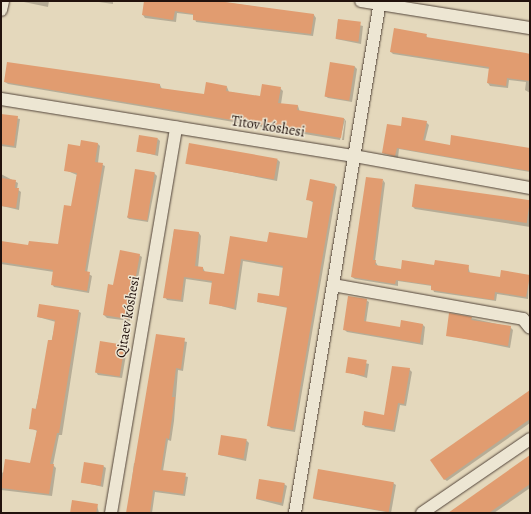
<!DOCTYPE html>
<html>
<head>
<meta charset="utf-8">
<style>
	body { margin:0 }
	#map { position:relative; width:531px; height:514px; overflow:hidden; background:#e4d8bc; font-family:Alegreya,serif }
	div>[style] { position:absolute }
	.shadow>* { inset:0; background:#0003 }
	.building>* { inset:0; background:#e19c70; transform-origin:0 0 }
	.roads { filter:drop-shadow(0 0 1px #524439) drop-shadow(0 0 1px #524439) }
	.minor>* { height:12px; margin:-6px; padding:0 6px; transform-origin:6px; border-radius:6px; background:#ede6d3 }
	span { translate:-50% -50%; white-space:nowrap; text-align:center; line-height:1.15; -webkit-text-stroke:3px #ede6d3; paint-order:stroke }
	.street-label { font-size:14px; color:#22120d }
	.frame { position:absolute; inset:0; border:2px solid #22120d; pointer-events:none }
</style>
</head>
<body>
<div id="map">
	<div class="shadow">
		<i style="clip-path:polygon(19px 1px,49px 1px,48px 7px)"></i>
		<i style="clip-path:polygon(92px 1px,113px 1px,113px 4px)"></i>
		<i style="clip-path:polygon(145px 1px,216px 1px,314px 15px,316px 18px,313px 36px,196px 22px,194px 15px,177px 13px,176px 22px,145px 18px,143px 15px)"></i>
		<i style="clip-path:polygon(338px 20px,363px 26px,361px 44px,336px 39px)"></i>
		<i style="clip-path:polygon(426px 35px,428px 39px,530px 55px,530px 93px,525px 90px,526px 82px,509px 80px,508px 88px,490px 86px,488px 83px,490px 69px,393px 54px,391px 52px)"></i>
		<i style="clip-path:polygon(354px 66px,357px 69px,352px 102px,328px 98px,325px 96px)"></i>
		<i style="clip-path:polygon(5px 82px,160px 85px,162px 89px,205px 95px,227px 87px,229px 92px,261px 97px,280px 88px,283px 91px,281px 104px,298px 106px,300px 112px,345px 119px,340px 140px,8px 84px)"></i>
		<i style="clip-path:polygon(1px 115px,20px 119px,16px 148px,1px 146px)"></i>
		<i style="clip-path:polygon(345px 120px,346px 121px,344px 140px,342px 140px)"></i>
		<i style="clip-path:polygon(426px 122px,429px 125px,425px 141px,451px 146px,530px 149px,530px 172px,399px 149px,398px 158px,383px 153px,402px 127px)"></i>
		<i style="clip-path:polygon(158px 139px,160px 141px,158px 156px,138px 151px)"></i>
		<i style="clip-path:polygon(98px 144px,100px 146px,98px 163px,105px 166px,87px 273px,92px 276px,89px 293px,54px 287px,52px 284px,54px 272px,1px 264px,1px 242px,29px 246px,58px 246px,72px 207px,77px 175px,65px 170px,81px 147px)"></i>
		<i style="clip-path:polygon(278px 160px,280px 162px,277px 181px,187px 163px)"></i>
		<i style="clip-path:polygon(154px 173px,157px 176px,148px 222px,129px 219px,127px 217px)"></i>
		<i style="clip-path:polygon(1px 174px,18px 183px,17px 189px,21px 192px,19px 210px,2px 206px)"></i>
		<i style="clip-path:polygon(383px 180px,385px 183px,375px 261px,378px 266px,402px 270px,468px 266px,470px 273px,501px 278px,529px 276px,528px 299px,497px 294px,496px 301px,434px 292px,432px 286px,398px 281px,398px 286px,355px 279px,352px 277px)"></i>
		<i style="clip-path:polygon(335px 185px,337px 187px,295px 432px,271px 428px,268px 425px,288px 308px,258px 302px,280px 297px,284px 268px,243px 261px,236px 310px,210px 303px,213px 283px,186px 279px,183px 302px,167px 300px,165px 297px,174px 230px,199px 233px,201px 236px,198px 268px,203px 268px,205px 272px,225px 275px,231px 237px,268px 244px,308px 239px,314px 203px,307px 199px)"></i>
		<i style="clip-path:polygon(530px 201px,530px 227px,415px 209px,413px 207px)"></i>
		<i style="clip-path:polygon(139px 255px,142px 257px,130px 321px,107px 318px,104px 315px,114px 286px)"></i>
		<i style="clip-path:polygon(366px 300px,369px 302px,366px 322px,401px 328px,402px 322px,423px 325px,425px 327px,423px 345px,347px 332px,344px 329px)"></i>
		<i style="clip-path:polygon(78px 311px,81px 313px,62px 435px,59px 435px,53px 465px,56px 468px,52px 496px,1px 490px,1px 473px,31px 464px,37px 431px,31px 428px,56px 322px,38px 317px)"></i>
		<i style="clip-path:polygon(471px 318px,510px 327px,513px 330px,510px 348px,447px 335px)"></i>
		<i style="clip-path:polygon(157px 335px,187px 342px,183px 371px,178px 370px,174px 421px,171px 441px,168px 440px,163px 471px,188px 477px,185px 496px,155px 492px,152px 513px,128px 513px,134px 463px,137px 464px)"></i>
		<i style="clip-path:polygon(124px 346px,127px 349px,122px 378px,98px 375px,96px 372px)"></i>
		<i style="clip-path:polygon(349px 359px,369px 364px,367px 378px,347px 372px)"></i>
		<i style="clip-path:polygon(409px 369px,412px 372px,406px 406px,400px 405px,395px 432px,365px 427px,363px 424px,385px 416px)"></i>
		<i style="clip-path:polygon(530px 391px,530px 423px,447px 481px,444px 479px)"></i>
		<i style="clip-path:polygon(246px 440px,249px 443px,246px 461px,219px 455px)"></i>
		<i style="clip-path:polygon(530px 458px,530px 488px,494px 513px,449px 513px)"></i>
		<i style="clip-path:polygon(103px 466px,106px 468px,103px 487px,82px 482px)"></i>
		<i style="clip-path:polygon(393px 483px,396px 485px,391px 513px,314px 499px)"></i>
		<i style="clip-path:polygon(284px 484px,287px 486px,283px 506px,256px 499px)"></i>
		<i style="clip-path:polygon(97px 505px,99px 513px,71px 513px)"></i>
	</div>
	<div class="building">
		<i style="clip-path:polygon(144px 1px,218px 1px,314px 14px,311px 34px,193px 20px,193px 14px,175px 11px,173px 20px,142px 15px)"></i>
		<i style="left:338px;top:19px;width:23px;height:20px;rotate:7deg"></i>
		<i style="clip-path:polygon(394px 28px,427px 34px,426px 37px,526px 53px,530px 54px,530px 81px,507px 78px,506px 86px,487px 83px,489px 67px,390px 52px)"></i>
		<i style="clip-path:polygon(7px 62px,133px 80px,160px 84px,160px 88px,204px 94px,206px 82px,227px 86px,226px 91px,260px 96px,262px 84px,281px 87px,278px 103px,298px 105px,297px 110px,344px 118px,341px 138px,4px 82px)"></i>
		<i style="left:330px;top:62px;width:25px;height:35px;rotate:9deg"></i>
		<i style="clip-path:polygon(1px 114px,18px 116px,14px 146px,1px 144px)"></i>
		<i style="clip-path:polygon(402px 117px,427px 121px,423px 140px,450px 145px,451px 135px,530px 148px,530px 171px,397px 148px,395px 156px,382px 153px,387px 124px,401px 126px)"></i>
		<i style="left:139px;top:135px;width:19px;height:17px;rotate:9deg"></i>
		<i style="clip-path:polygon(81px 140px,98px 143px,95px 162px,103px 163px,85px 271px,90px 272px,87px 291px,51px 285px,53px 270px,1px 262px,1px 241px,28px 245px,29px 241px,58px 244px,64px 205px,71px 206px,77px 173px,64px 171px,68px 144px,80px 146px)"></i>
		<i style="left:189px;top:143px;width:90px;height:21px;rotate:10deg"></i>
		<i style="left:135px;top:169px;width:20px;height:49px;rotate:9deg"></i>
		<i style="clip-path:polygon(366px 177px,383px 179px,373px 260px,376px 260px,375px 265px,401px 269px,402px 260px,434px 265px,435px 260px,469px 265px,468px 272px,500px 277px,501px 270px,530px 275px,526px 297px,495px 292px,494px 300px,431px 290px,431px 285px,396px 280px,395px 284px,351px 277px)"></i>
		<i style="clip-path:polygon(1px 178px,16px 180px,15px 188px,19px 188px,16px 208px,1px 206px)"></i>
		<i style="clip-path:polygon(310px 179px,335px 184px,293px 430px,267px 426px,287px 307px,257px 302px,258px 293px,279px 296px,283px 266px,241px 259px,234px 308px,209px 304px,212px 281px,184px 277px,181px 300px,163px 298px,174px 229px,199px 232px,195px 266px,203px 267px,203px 271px,224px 274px,230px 236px,267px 242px,269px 232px,307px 238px,313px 201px,306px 200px)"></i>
		<i style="left:415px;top:184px;width:116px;height:23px;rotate:8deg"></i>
		<i style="clip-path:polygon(120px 250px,140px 254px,128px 319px,103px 315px,108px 284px,113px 285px)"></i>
		<i style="clip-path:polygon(348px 296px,367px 299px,364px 321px,400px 327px,401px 320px,423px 324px,420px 343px,343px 330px)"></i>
		<i style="clip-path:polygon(39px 304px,79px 310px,59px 433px,57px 433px,50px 464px,54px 464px,49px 494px,1px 488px,5px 459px,30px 463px,37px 430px,29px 429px,32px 408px,36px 409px,48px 340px,52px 340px,55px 320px,37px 317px)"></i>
		<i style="clip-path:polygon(449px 313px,472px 317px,471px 320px,511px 326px,508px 346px,446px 336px)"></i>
		<i style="clip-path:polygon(156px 334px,185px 338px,181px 369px,176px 368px,172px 397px,175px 397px,169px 439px,166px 438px,161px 470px,186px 473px,183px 494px,153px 490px,150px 513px,126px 513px)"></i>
		<i style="left:100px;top:341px;width:25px;height:32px;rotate:9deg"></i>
		<i style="left:348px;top:357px;width:19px;height:16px;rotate:9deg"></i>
		<i style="clip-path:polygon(392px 366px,410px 368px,404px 404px,398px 403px,393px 430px,362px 425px,364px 411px,384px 415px)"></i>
		<i style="clip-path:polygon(530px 390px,530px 419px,444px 480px,430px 460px)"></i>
		<i style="left:221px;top:435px;width:26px;height:20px;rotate:9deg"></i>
		<i style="clip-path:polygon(530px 455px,530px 484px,489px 513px,448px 513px)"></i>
		<i style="left:84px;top:462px;width:20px;height:21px;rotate:9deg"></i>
		<i style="left:318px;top:469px;width:77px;height:30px;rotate:10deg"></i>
		<i style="left:259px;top:479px;width:26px;height:20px;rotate:9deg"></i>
		<i style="clip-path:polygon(72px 500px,98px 504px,96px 513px,70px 513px)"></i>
	</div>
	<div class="roads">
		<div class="minor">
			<i style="left:361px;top:1px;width:171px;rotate:9.1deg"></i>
			<i style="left:1px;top:10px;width:9px;rotate:-77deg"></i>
			<i style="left:1px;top:99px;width:358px;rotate:9.2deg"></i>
			<i style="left:354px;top:156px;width:179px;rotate:10.3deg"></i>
			<i style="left:333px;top:285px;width:193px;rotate:10.1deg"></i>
			<i style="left:523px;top:319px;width:11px;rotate:52deg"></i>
			<i style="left:111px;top:513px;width:391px;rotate:-80.4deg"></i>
			<i style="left:295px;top:513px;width:519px;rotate:-80.57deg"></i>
			<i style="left:422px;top:513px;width:131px;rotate:-34.4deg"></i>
		</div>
	</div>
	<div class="street-label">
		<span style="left:268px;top:127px;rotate:9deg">Titov kóshesi</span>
		<span style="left:128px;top:317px;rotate:-80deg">Qitaev kóshesi</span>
	</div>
	<div class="frame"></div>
</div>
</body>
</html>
